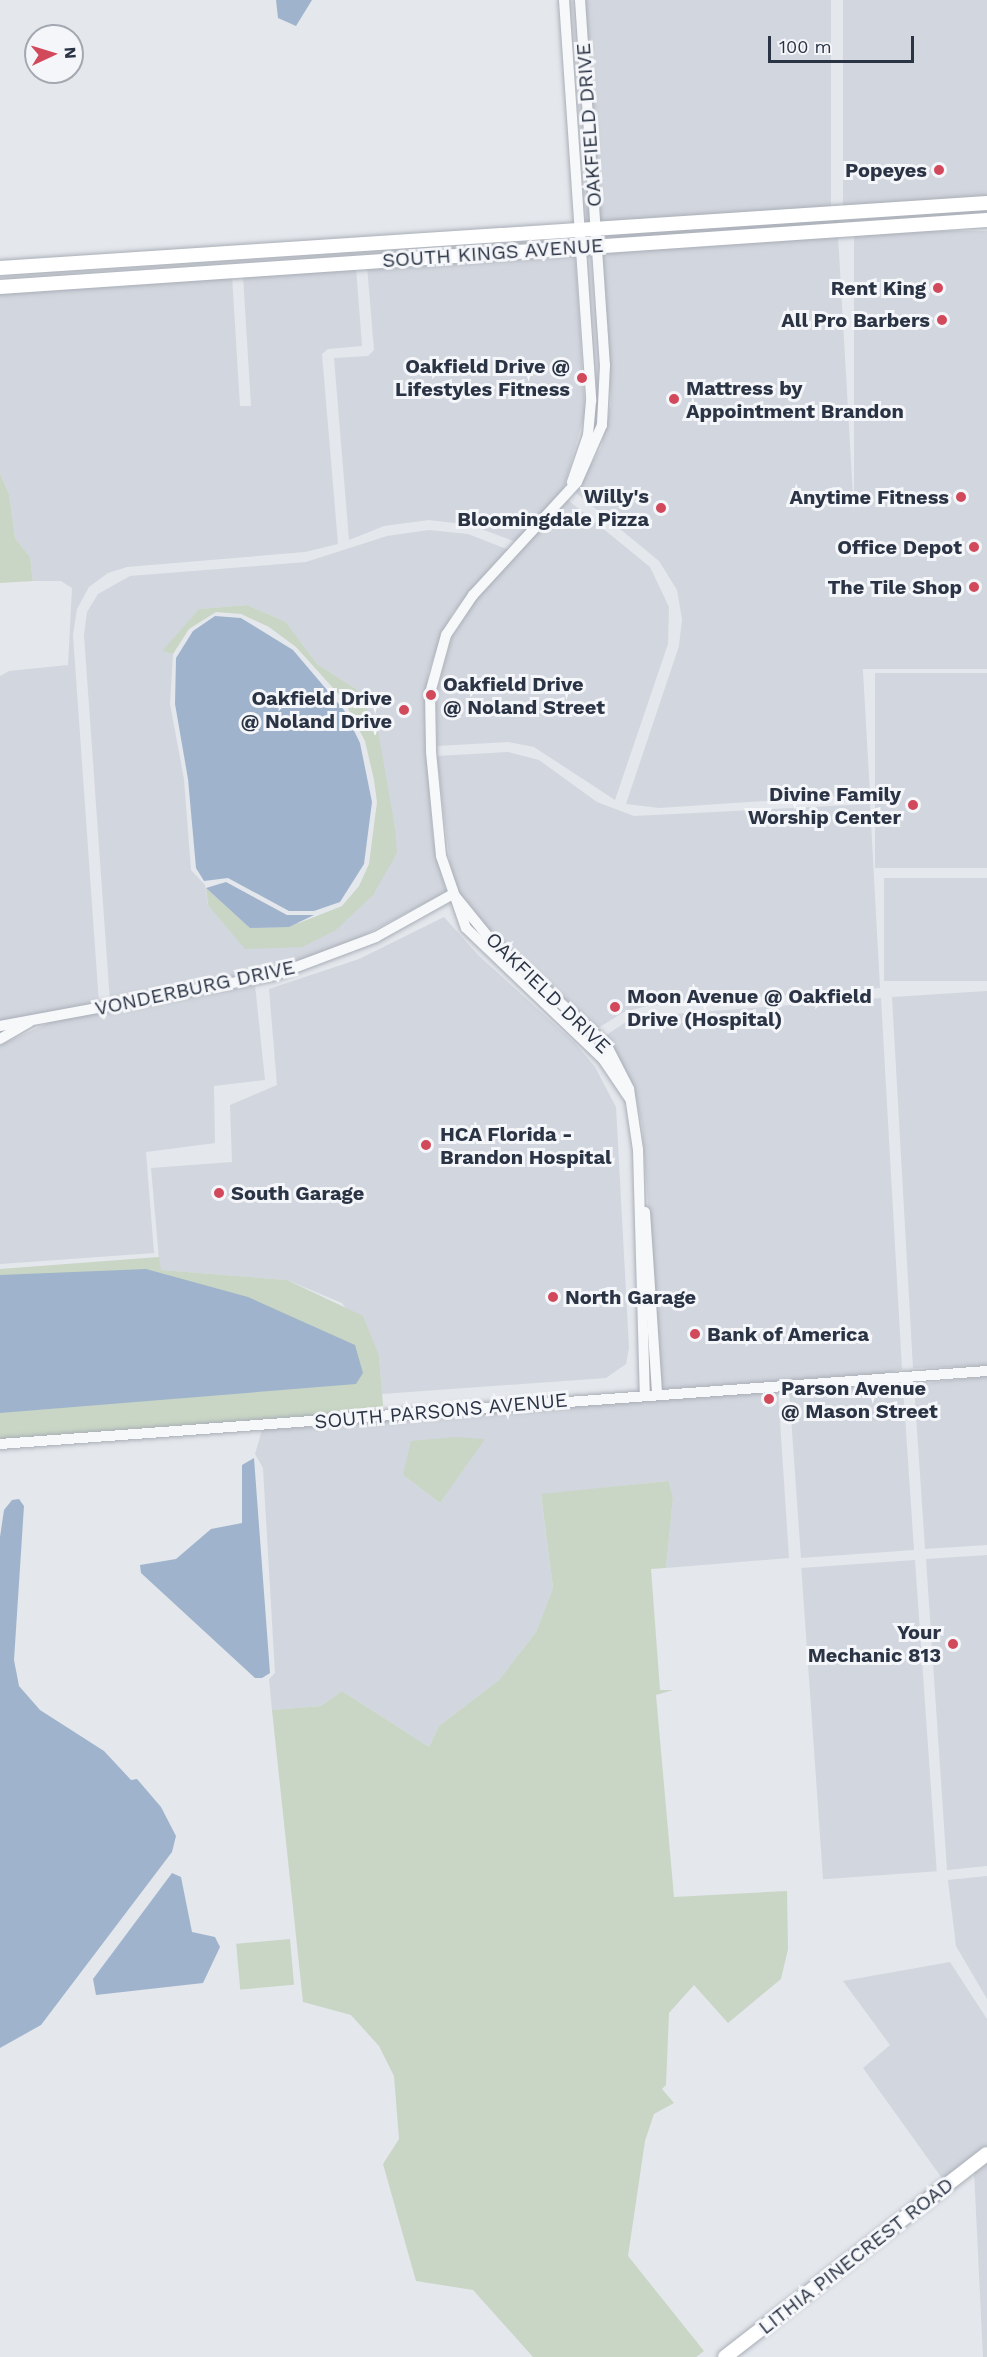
<!DOCTYPE html>
<html>
<head>
<meta charset="utf-8">
<style>
	body { margin:0 }
	#map { position:relative; width:987px; height:2357px; overflow:hidden; background:#e4e7ec; font-family:"Work Sans",sans-serif }
	div>[style] { position:absolute }
	.built>* { inset:0; background:#d2d6de; transform-origin:0 0 }
	.green>* { inset:0; background:#c9d6c5; transform-origin:0 0 }
	.water>* { inset:0; background:#9fb4cc }
	.roads { filter:drop-shadow(0 0 2px #a9aeb7) drop-shadow(0 0 2px #a9aeb7) }
	.minor>* { height:10px; margin:-5px; padding:0 5px; transform-origin:5px; border-radius:5px; background:#f7f8fa }
	.major>* { height:14px; margin:-7px; padding:0 7px; transform-origin:7px; border-radius:7px; background:#fff }
	.dots>* { width:16px; height:16px; translate:-50% -50%; box-sizing:border-box; border:3px solid #f4f6f9; border-radius:50% }
	span { translate:-50% -50%; white-space:nowrap; text-align:center; line-height:1.15; -webkit-text-stroke:6px #f4f6f9; paint-order:stroke }
	.street-label { font-size:20px; color:#2b3445 }
	.poi-label { font-size:20px; color:#2b3445; font-weight:700 }
	.right { translate:-100% -50%; text-align:right }
	.left { translate:0 -50%; text-align:left }
	.north { position:absolute; left:24px; top:24px; width:60px; height:60px; box-sizing:border-box; background:#f4f6f9; border:2px solid #a4a8b1; border-radius:50%; rotate:86deg; font-size:16px; font-weight:700; line-height:24px; text-align:center; color:#2b3445 }
	.north::after { content:''; display:block; margin:auto; width:21px; height:27px; background:#d1495b; clip-path:polygon(50% 0,100% 100%,50% 72%,0 100%) }
	.scale { position:absolute; left:768px; top:36px; width:146px; height:27px; box-sizing:border-box; border:3px solid #2b3445; border-top:0; padding-left:8px; font-size:18px; line-height:21px; white-space:nowrap; color:#2b3445; -webkit-text-stroke:4px #f4f6f9; paint-order:stroke }
</style>
</head>
<body>
<div id="map">
	<div class="built">
		<i style="left:586px;top:0;width:245px;height:222px"></i>
		<i style="left:843px;top:0;width:144px;height:206px"></i>
		<i style="clip-path:polygon(838px 217px,838px 225px,603px 241px,602px 231px)"></i>
		<i style="left:987px;top:231px;width:438px;height:133px;rotate:90deg"></i>
		<i style="clip-path:polygon(838px 235px,870px 794px,659px 808px,626px 804px,679px 646px,682px 619px,677px 590px,659px 561px,575px 492px,601px 448px,611px 404px,603px 251px)"></i>
		<i style="clip-path:polygon(575px 253px,585px 413px,563px 490px,516px 542px,471px 525px,429px 520px,384px 526px,349px 540px,334px 358px,368px 356px,374px 350px,367px 266px)"></i>
		<i style="clip-path:polygon(356px 267px,362px 346px,328px 349px,322px 354px,338px 544px,305px 552px,127px 567px,108px 573px,89px 587px,77px 609px,73px 635px,99px 1004px,0 1021px,0 676px,9px 671px,68px 665px,72px 588px,61px 581px,33px 581px,30px 557px,15px 538px,9px 494px,0 473px,0 292px,232px 276px,240px 406px,251px 406px,243px 275px)"></i>
		<i style="clip-path:polygon(568px 500px,650px 567px,669px 607px,668px 644px,615px 800px,534px 747px,508px 742px,437px 746px,436px 693px,452px 637px,477px 598px)"></i>
		<i style="clip-path:polygon(evenodd,429px 530px,468px 534px,509px 550px,452px 613px,428px 671px,425px 716px,433px 840px,446px 892px,351px 942px,273px 970px,110px 1002px,84px 635px,87px 612px,98px 594px,130px 576px,306px 562px,387px 536px,429px 530px,247px 605px,286px 622px,317px 664px,356px 689px,385px 789px,395px 828px,336px 930px,208px 906px,205px 885px,191px 870px,184px 779px,170px 704px,173px 654px,163px 651px,199px 609px,247px 605px)"></i>
		<i style="left:987px;top:673px;width:195px;height:112px;rotate:90deg"></i>
		<i style="clip-path:polygon(508px 752px,539px 760px,597px 802px,634px 816px,870px 804px,880px 988px,647px 1006px,624px 1012px,598px 1028px,495px 936px,458px 892px,451px 871px,437px 756px)"></i>
		<i style="left:987px;top:878px;width:103px;height:103px;rotate:90deg"></i>
		<i style="clip-path:polygon(444px 917px,478px 955px,574px 1042px,595px 1067px,616px 1107px,629px 1348px,626px 1364px,606px 1378px,382px 1394px,379px 1356px,342px 1303px,287px 1280px,160px 1270px,151px 1168px,232px 1162px,230px 1105px,277px 1085px,269px 989px,359px 959px)"></i>
		<i style="clip-path:polygon(255px 985px,265px 1080px,214px 1086px,215px 1143px,146px 1152px,154px 1253px,0 1264px,0 1045px,53px 1021px)"></i>
		<i style="clip-path:polygon(987px 991px,987px 1366px,913px 1368px,892px 997px)"></i>
		<i style="clip-path:polygon(881px 998px,902px 1369px,879px 1375px,662px 1389px,642px 1125px,634px 1087px,605px 1036px,629px 1020px,648px 1016px)"></i>
		<i style="clip-path:polygon(987px 1376px,987px 1545px,925px 1549px,914px 1385px)"></i>
		<i style="clip-path:polygon(880px 1385px,903px 1386px,914px 1550px,801px 1558px,789px 1389px)"></i>
		<i style="clip-path:polygon(evenodd,778px 1390px,789px 1558px,666px 1568px,673px 1498px,667px 1481px,541px 1495px,553px 1588px,536px 1632px,499px 1680px,439px 1726px,429px 1747px,342px 1691px,321px 1706px,272px 1710px,269px 1679px,275px 1673px,263px 1468px,255px 1454px,262px 1430px,778px 1390px,484px 1439px,440px 1503px,403px 1475px,484px 1439px)"></i>
		<i style="clip-path:polygon(987px 1555px,987px 1866px,947px 1870px,926px 1559px)"></i>
		<i style="left:915px;top:1560px;width:312px;height:114px;rotate:86deg"></i>
		<i style="clip-path:polygon(987px 1876px,987px 1999px,956px 1946px,948px 1880px)"></i>
		<i style="clip-path:polygon(950px 1962px,987px 2019px,987px 2148px,944px 2181px,863px 2068px,890px 2045px,843px 1981px)"></i>
		<i style="clip-path:polygon(987px 2161px,987px 2357px,983px 2357px,974px 2171px)"></i>
	</div>
	<div class="green">
		<i style="clip-path:polygon(0 473px,9px 494px,15px 538px,30px 557px,33px 581px,0 583px)"></i>
		<i style="clip-path:polygon(247px 605px,286px 622px,317px 664px,356px 689px,378px 731px,395px 828px,397px 853px,373px 895px,336px 930px,302px 947px,245px 949px,208px 905px,206px 888px,250px 928px,289px 927px,342px 906px,359px 886px,369px 864px,377px 802px,374px 780px,365px 741px,343px 699px,296px 647px,269px 627px,241px 614px,216px 612px,189px 629px,173px 654px,162px 651px,199px 609px)"></i>
		<i style="clip-path:polygon(159px 1257px,161px 1270px,287px 1280px,363px 1316px,379px 1356px,384px 1417px,0 1445px,0 1269px)"></i>
		<i style="clip-path:polygon(456px 1437px,485px 1439px,440px 1503px,403px 1475px,411px 1441px)"></i>
		<i style="clip-path:polygon(668px 1481px,673px 1498px,666px 1568px,651px 1569px,660px 1690px,673px 1690px,656px 1695px,674px 1897px,787px 1891px,788px 1949px,781px 1979px,728px 2023px,694px 1985px,669px 2013px,666px 2085px,662px 2089px,674px 2103px,654px 2114px,645px 2141px,628px 2256px,704px 2351px,696px 2357px,533px 2357px,473px 2290px,416px 2281px,383px 2164px,399px 2139px,394px 2076px,379px 2046px,351px 2015px,303px 2002px,272px 1710px,321px 1706px,342px 1691px,429px 1747px,439px 1726px,499px 1680px,536px 1632px,553px 1588px,541px 1494px)"></i>
		<i style="left:290px;top:1939px;width:46px;height:54px;rotate:85deg"></i>
	</div>
	<div class="water">
		<i style="clip-path:polygon(276px 0,312px 0,296px 26px,278px 18px)"></i>
		<i style="clip-path:polygon(215px 616px,241px 618px,293px 650px,344px 710px,360px 743px,372px 802px,364px 864px,340px 902px,314px 911px,289px 911px,228px 878px,204px 881px,196px 868px,188px 779px,175px 704px,176px 658px,193px 631px)"></i>
		<i style="clip-path:polygon(226px 882px,287px 915px,314px 915px,289px 927px,250px 928px,206px 888px)"></i>
		<i style="clip-path:polygon(146px 1269px,248px 1297px,355px 1345px,363px 1373px,356px 1384px,0 1413px,0 1275px)"></i>
		<i style="clip-path:polygon(254px 1458px,270px 1673px,262px 1678px,255px 1678px,141px 1573px,140px 1565px,176px 1559px,211px 1529px,242px 1523px,242px 1465px)"></i>
		<i style="clip-path:polygon(19px 1499px,24px 1506px,14px 1660px,19px 1686px,40px 1710px,104px 1751px,131px 1780px,137px 1779px,161px 1807px,176px 1836px,172px 1852px,41px 2025px,0 2048px,0 1537px,4px 1510px,12px 1500px)"></i>
		<i style="clip-path:polygon(172px 1873px,181px 1877px,192px 1932px,215px 1937px,220px 1947px,203px 1983px,96px 1995px,93px 1979px)"></i>
	</div>
	<div class="roads">
		<div class="minor">
			<i style="left:564px;top:0;width:402px;rotate:86.1deg"></i>
			<i style="left:591px;top:401px;width:34px;rotate:95deg"></i>
			<i style="left:588px;top:435px;width:50px;rotate:108.8deg"></i>
			<i style="left:580px;top:0;width:366px;rotate:86.1deg"></i>
			<i style="left:605px;top:365px;width:60px;rotate:92.9deg"></i>
			<i style="left:602px;top:425px;width:62px;rotate:113.7deg"></i>
			<i style="left:577px;top:482px;width:154px;rotate:132.6deg"></i>
			<i style="left:473px;top:595px;width:48px;rotate:124deg"></i>
			<i style="left:446px;top:635px;width:60px;rotate:105.4deg"></i>
			<i style="left:430px;top:693px;width:59px;rotate:89deg"></i>
			<i style="left:431px;top:752px;width:104px;rotate:84.5deg"></i>
			<i style="left:441px;top:856px;width:76px;rotate:70.9deg"></i>
			<i style="left:466px;top:928px;width:190px;rotate:43.7deg"></i>
			<i style="left:603px;top:1059px;width:48px;rotate:56deg"></i>
			<i style="left:455px;top:896px;width:55px;rotate:50.9deg"></i>
			<i style="left:490px;top:939px;width:156px;rotate:42.2deg"></i>
			<i style="left:606px;top:1044px;width:51px;rotate:62.9deg"></i>
			<i style="left:629px;top:1089px;width:62px;rotate:81.6deg"></i>
			<i style="left:638px;top:1150px;width:245px;rotate:88.4deg"></i>
			<i style="left:0;top:1026px;width:280px;rotate:-10.5deg"></i>
			<i style="left:275px;top:975px;width:108px;rotate:-20.6deg"></i>
			<i style="left:376px;top:937px;width:88px;rotate:-29.2deg"></i>
			<i style="left:0;top:1039px;width:34px;rotate:-30deg"></i>
			<i style="left:645px;top:1212px;width:182px;rotate:86.2deg"></i>
			<i style="left:0;top:1444px;width:990px;rotate:-4.23deg"></i>
		</div>
		<div class="major">
			<i style="left:0;top:268px;width:989px;rotate:-3.77deg"></i>
			<i style="left:0;top:287px;width:989px;rotate:-3.88deg"></i>
			<i style="left:725px;top:2357px;width:331px;rotate:-37.8deg"></i>
		</div>
	</div>
	<div class="dots">
		<i style="left:939px;top:170px;background:#d1495b"></i>
		<i style="left:938px;top:288px;background:#d1495b"></i>
		<i style="left:942px;top:320px;background:#d1495b"></i>
		<i style="left:582px;top:378px;background:#d1495b"></i>
		<i style="left:674px;top:399px;background:#d1495b"></i>
		<i style="left:961px;top:497px;background:#d1495b"></i>
		<i style="left:661px;top:508px;background:#d1495b"></i>
		<i style="left:974px;top:547px;background:#d1495b"></i>
		<i style="left:974px;top:587px;background:#d1495b"></i>
		<i style="left:431px;top:695px;background:#d1495b"></i>
		<i style="left:404px;top:710px;background:#d1495b"></i>
		<i style="left:913px;top:805px;background:#d1495b"></i>
		<i style="left:615px;top:1007px;background:#d1495b"></i>
		<i style="left:426px;top:1145px;background:#d1495b"></i>
		<i style="left:219px;top:1193px;background:#d1495b"></i>
		<i style="left:553px;top:1297px;background:#d1495b"></i>
		<i style="left:695px;top:1334px;background:#d1495b"></i>
		<i style="left:769px;top:1399px;background:#d1495b"></i>
		<i style="left:953px;top:1644px;background:#d1495b"></i>
	</div>
	<div class="street-label">
		<span style="left:589px;top:125px;rotate:-94deg">OAKFIELD DRIVE</span>
		<span style="left:493px;top:253px;rotate:-4deg">SOUTH KINGS AVENUE</span>
		<span style="left:195px;top:988px;rotate:-12deg">VONDERBURG DRIVE</span>
		<span style="left:548px;top:993px;rotate:44deg">OAKFIELD DRIVE</span>
		<span style="left:441px;top:1411px;rotate:-5deg">SOUTH PARSONS AVENUE</span>
		<span style="left:856px;top:2256px;rotate:-38deg">LITHIA PINECREST ROAD</span>
	</div>
	<div class="poi-label">
		<span class="right" style="left:927px;top:170px">Popeyes</span>
		<span class="right" style="left:926px;top:288px">Rent King</span>
		<span class="right" style="left:930px;top:320px">All Pro Barbers</span>
		<span class="right" style="left:570px;top:378px">Oakfield Drive @<br>Lifestyles Fitness</span>
		<span class="left" style="left:686px;top:400px">Mattress by<br>Appointment Brandon</span>
		<span class="right" style="left:649px;top:508px">Willy's<br>Bloomingdale Pizza</span>
		<span class="right" style="left:949px;top:497px">Anytime Fitness</span>
		<span class="right" style="left:962px;top:547px">Office Depot</span>
		<span class="right" style="left:962px;top:587px">The Tile Shop</span>
		<span class="left" style="left:443px;top:696px">Oakfield Drive<br>@ Noland Street</span>
		<span class="right" style="left:392px;top:710px">Oakfield Drive<br>@ Noland Drive</span>
		<span class="right" style="left:901px;top:806px">Divine Family<br>Worship Center</span>
		<span class="left" style="left:627px;top:1008px">Moon Avenue @ Oakfield<br>Drive (Hospital)</span>
		<span class="left" style="left:440px;top:1146px">HCA Florida -<br>Brandon Hospital</span>
		<span class="left" style="left:231px;top:1193px">South Garage</span>
		<span class="left" style="left:565px;top:1297px">North Garage</span>
		<span class="left" style="left:707px;top:1334px">Bank of America</span>
		<span class="left" style="left:781px;top:1400px">Parson Avenue<br>@ Mason Street</span>
		<span class="right" style="left:941px;top:1644px">Your<br>Mechanic 813</span>
	</div>
	<div class="north">N</div>
	<div class="scale">100 m</div>
</div>
</body>
</html>
